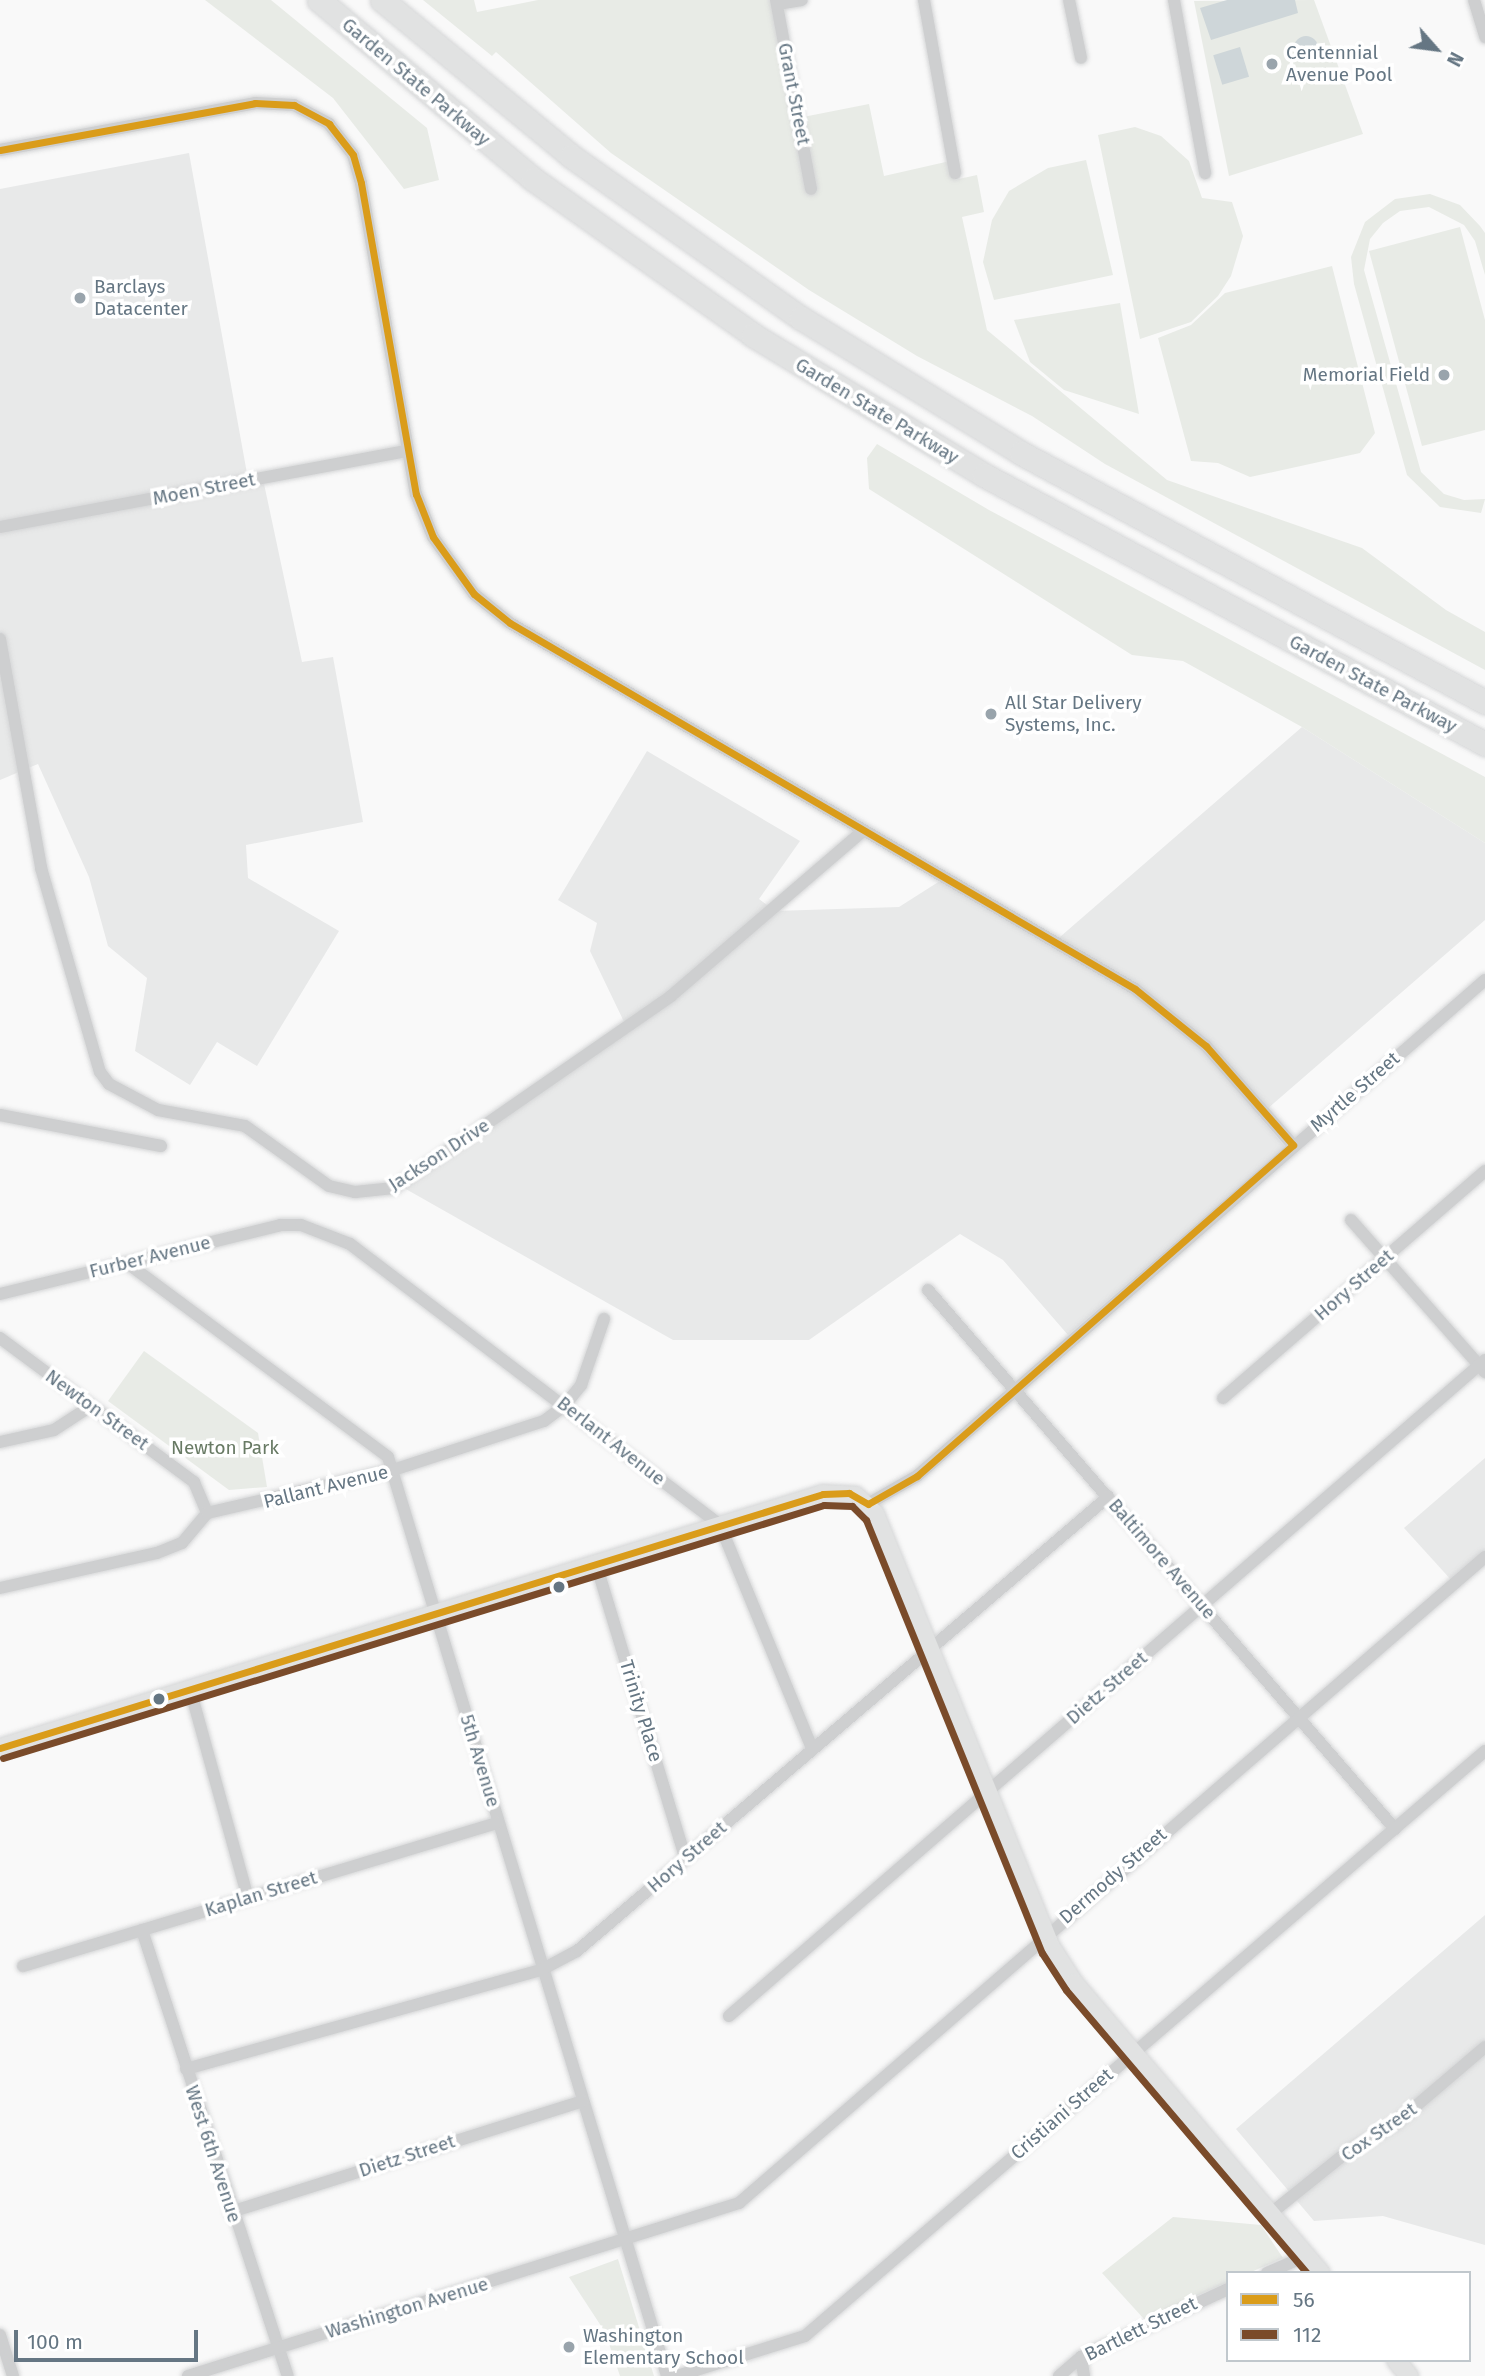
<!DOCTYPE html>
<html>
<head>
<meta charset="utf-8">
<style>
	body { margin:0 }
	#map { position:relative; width:1485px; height:2376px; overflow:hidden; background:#f9f9f9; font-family:"Fira Sans",sans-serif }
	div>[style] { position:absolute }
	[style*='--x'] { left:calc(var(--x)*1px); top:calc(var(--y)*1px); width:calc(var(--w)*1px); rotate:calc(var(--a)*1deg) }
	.built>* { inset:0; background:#e8e9e9 }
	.green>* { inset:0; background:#e8ebe6 }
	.water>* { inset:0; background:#ced6d9; transform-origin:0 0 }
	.round { border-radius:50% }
	.roads { filter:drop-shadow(0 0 2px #d5d6d7) drop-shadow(0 0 2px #d5d6d7) }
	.street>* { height:12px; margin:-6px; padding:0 6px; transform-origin:6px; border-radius:6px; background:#cecfd0 }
	.secondary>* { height:18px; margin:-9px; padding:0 9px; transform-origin:9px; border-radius:9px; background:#e1e2e2 }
	.highway>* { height:23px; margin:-11.5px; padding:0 11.5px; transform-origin:11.5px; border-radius:11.5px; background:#e1e2e2 }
	.bus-1>* { height:7px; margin:-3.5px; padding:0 3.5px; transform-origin:3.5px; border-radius:3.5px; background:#da9c1a }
	.bus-2>* { height:7px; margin:-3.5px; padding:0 3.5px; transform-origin:3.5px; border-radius:3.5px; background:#7a4b2a }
	.dots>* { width:19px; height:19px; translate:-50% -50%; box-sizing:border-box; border:4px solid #fff; border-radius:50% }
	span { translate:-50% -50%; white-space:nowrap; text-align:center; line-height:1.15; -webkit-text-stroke:7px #fff; paint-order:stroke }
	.poi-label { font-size:19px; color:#657683 }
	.left { translate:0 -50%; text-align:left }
	.right { translate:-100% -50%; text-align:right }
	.street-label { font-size:19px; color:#657683 }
	.park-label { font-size:19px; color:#687a64 }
	.legend { position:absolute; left:1226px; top:2271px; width:245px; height:91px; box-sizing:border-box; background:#fff; border:2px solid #c1c8cd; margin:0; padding:9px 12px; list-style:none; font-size:21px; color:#657683 }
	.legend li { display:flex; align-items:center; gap:14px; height:35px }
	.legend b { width:35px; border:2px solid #c1c8cd }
	.north { position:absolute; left:1401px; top:14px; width:70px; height:70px; -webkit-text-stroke:5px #fff; paint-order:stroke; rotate:118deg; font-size:19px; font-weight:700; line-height:28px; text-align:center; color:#657683 }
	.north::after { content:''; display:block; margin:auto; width:24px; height:32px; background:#657683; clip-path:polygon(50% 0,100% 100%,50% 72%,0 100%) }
	.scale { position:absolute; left:14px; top:2330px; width:184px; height:32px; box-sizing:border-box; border:4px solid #657683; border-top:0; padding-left:9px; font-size:21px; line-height:24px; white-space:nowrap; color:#657683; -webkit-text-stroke:5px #fff; paint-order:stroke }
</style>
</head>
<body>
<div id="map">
	<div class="built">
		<i style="clip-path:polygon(189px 153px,248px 479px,263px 479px,302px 662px,333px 657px,363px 822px,246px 845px,248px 878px,339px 931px,257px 1066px,217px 1042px,190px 1085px,135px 1051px,147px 978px,108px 946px,89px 877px,38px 764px,0 780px,0 189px)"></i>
		<i style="clip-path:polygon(1302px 727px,1485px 843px,1485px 920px,1259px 1116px,1285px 1147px,1068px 1335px,1003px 1260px,960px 1234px,809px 1340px,673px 1340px,404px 1188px,627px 1028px,590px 951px,597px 923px,558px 900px,647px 751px,800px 841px,759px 899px,775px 911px,899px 907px,943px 879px,1053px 943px)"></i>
		<i style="clip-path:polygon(1485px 1458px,1485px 1555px,1453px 1582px,1404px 1528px)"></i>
		<i style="clip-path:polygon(1485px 1915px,1485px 2245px,1383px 2216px,1314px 2221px,1236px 2129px)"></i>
	</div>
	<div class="green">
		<i style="clip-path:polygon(205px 0,271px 0,427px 128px,439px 180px,404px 189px,333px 98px)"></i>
		<i style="clip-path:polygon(423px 0,474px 0,477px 12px,538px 0,774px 0,798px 118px,869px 104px,884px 176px,950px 161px,954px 180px,977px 175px,984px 212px,962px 217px,987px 330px,1167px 480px,1362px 548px,1446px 610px,1485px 632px,1485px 670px,1105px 464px,1032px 416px,917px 356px,809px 290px,611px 153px,496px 52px,492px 56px)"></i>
		<i style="clip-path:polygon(1314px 0,1363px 134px,1229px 176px,1194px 1px)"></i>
		<i style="clip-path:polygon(1135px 127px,1161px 136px,1189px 161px,1202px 198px,1232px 202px,1243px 236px,1231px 276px,1218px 296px,1191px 322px,1140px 339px,1098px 135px)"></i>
		<i style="clip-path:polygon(1086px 160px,1113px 275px,994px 300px,983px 262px,992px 220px,1009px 191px,1048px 168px)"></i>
		<i style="clip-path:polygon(1430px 194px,1460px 205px,1480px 226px,1485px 233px,1485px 275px,1475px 241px,1464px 225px,1429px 207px,1400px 211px,1383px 223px,1370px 239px,1364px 270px,1421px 472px,1444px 494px,1464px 500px,1485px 499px,1481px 513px,1440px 507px,1407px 475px,1354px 284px,1351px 257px,1365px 222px,1395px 199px)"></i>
		<i style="clip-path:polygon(1460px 227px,1485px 320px,1485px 430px,1422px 446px,1369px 251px)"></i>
		<i style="clip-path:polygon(1332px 266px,1375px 433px,1360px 453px,1250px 477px,1218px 463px,1191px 461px,1158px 338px,1191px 325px,1225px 293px)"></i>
		<i style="clip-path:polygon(1120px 303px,1139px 414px,1064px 390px,1030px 362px,1014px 320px)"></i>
		<i style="clip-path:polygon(877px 444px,989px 510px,1485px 777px,1485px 843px,1302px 727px,1183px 661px,1132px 655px,869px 489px,867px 458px)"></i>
		<i style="clip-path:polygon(144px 1351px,258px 1433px,267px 1487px,229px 1490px,108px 1401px)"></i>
		<i style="clip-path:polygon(1173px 2217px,1261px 2225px,1283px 2258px,1249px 2273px,1228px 2273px,1228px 2282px,1144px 2319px,1102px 2273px)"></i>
		<i style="clip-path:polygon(618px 2259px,654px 2376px,620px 2376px,605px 2332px,569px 2277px)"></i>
	</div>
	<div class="water">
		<i style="clip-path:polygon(1227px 0,1295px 0,1298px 13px,1211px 40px,1200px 8px)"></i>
		<i class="round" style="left:1294px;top:36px;width:24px;height:24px"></i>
		<i style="left:1240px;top:47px;width:31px;height:28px;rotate:73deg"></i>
	</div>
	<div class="roads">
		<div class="street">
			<i style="--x:776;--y:0;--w:192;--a:79.5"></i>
			<i style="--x:924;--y:0;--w:176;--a:79.8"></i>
			<i style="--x:1069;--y:0;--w:59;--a:78.3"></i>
			<i style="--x:1174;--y:0;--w:176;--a:79.8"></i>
			<i style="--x:1474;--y:0;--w:39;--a:73"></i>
			<i style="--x:777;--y:4;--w:25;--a:-9"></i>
			<i style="--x:0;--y:150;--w:259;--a:-10.4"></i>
			<i style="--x:255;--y:103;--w:39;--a:3"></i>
			<i style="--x:294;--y:105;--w:40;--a:28"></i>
			<i style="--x:329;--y:124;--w:39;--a:52"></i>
			<i style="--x:353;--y:155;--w:29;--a:74"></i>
			<i style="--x:361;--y:183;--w:316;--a:80"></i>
			<i style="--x:416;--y:494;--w:46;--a:68.4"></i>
			<i style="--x:433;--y:537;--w:70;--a:54.3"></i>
			<i style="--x:474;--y:594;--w:46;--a:38.9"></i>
			<i style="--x:510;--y:623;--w:724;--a:30.35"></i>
			<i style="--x:1135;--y:989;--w:91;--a:38.8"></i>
			<i style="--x:1206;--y:1046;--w:132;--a:48.7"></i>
			<i style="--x:0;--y:527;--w:414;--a:-10.6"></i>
			<i style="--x:0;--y:639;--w:233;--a:79.8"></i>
			<i style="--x:41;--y:868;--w:212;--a:73.9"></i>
			<i style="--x:100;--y:1072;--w:15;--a:53"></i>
			<i style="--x:109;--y:1084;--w:55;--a:28"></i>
			<i style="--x:158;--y:1110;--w:88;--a:10.4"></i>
			<i style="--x:245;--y:1126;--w:103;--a:35.5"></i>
			<i style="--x:329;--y:1186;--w:27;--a:13"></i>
			<i style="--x:355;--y:1192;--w:39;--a:-6"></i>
			<i style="--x:394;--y:1188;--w:337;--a:-34.7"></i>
			<i style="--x:671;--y:996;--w:253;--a:-40.7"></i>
			<i style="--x:0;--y:1115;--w:164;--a:10.9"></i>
			<i style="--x:1351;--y:1220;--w:203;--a:48.6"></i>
			<i style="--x:127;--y:1263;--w:325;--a:36.6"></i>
			<i style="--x:388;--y:1457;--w:960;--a:73.11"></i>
			<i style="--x:928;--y:1290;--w:713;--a:49.09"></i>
			<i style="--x:0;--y:1294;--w:288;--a:-13.8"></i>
			<i style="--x:280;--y:1225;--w:21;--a:0"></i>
			<i style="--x:301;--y:1225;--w:53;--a:21.2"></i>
			<i style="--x:350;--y:1244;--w:465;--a:37.2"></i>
			<i style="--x:720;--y:1525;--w:241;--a:67.6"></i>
			<i style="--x:0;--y:1338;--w:242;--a:36.6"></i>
			<i style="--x:194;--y:1482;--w:34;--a:67"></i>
			<i style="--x:1223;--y:1398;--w:347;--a:-40.9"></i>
			<i style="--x:0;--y:1442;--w:55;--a:-12.5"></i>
			<i style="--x:54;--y:1430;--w:44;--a:-33"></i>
			<i style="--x:868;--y:1504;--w:56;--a:-29.7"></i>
			<i style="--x:917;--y:1476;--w:754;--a:-41.13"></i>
			<i style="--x:596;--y:1564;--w:306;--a:73.1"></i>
			<i style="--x:0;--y:1588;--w:161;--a:-12.6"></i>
			<i style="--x:157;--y:1553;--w:27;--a:-22"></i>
			<i style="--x:182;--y:1543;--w:39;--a:-50"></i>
			<i style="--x:207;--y:1513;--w:191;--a:-13"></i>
			<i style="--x:393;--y:1470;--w:159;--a:-18"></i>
			<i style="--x:544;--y:1421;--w:26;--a:-37"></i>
			<i style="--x:565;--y:1405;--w:26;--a:-51"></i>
			<i style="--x:581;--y:1385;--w:70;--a:-70.8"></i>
			<i style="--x:190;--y:1689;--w:217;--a:74.5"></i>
			<i style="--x:142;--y:1930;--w:469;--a:71.9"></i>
			<i style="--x:23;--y:1966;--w:496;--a:-16.8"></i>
			<i style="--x:729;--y:2016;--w:1001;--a:-40.95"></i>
			<i style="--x:186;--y:2069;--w:371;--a:-15.6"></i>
			<i style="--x:543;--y:1969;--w:38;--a:-28"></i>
			<i style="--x:577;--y:1951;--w:699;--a:-40.53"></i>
			<i style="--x:231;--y:2212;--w:369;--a:-17.5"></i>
			<i style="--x:1270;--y:2214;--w:99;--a:-38.8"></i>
			<i style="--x:1347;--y:2152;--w:57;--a:-30.6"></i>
			<i style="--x:1396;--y:2123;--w:117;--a:-40.5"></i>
			<i style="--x:1267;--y:2273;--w:43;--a:-23.6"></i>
			<i style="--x:0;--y:2335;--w:43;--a:72.4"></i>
			<i style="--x:1081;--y:2357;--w:19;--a:81"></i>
			<i style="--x:188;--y:2376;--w:578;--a:-17.43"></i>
			<i style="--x:739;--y:2203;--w:987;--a:-40.89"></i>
			<i style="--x:677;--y:2376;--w:134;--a:-17.4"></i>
			<i style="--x:805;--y:2336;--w:897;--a:-40.71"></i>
			<i style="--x:1059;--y:2376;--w:29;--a:-41"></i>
			<i style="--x:1081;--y:2357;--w:162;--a:-24.8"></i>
		</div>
		<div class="secondary">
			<i style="--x:0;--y:1748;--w:861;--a:-17.15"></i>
			<i style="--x:823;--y:1494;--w:33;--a:3"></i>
			<i style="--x:856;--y:1496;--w:26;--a:43"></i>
			<i style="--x:875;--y:1514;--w:467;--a:67.9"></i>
			<i style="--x:1051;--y:1947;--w:43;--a:57.4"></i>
			<i style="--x:1074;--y:1983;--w:381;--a:49.6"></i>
			<i style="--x:1396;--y:2360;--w:21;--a:51"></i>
		</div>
		<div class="highway">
			<i style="--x:319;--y:0;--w:279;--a:39.9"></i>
			<i style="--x:533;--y:179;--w:270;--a:35.3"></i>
			<i style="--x:753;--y:335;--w:270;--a:31.2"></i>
			<i style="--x:984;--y:475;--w:569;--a:28.23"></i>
			<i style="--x:382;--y:0;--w:245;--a:39.5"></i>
			<i style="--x:571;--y:156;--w:281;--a:35.2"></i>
			<i style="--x:801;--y:318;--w:258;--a:31.5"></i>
			<i style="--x:1021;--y:453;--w:527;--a:28.22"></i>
		</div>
	</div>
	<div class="bus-1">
		<i style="--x:0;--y:150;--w:259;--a:-10.4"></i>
		<i style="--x:255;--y:103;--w:39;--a:3"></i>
		<i style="--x:294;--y:105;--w:40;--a:28"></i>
		<i style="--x:329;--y:124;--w:39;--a:52"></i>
		<i style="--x:353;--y:155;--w:29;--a:74"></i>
		<i style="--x:361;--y:183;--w:316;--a:80"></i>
		<i style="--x:416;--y:494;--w:46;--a:68.4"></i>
		<i style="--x:433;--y:537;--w:70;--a:54.3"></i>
		<i style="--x:474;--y:594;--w:46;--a:38.9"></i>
		<i style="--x:510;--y:623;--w:724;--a:30.35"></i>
		<i style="--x:1135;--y:989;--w:91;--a:38.8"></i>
		<i style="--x:1206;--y:1046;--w:132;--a:48.7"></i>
		<i style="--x:1293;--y:1145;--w:501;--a:138.64"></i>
		<i style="--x:917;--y:1476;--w:56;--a:150.3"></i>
		<i style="--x:868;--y:1504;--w:22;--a:-150"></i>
		<i style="--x:849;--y:1493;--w:26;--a:178"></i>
		<i style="--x:823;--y:1494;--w:861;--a:162.85"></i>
	</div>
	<div class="bus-2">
		<i style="--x:3;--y:1758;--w:859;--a:-17.13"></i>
		<i style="--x:824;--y:1505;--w:28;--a:2"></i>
		<i style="--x:852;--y:1506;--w:20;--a:45"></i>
		<i style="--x:866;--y:1520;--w:467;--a:67.9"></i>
		<i style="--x:1042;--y:1953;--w:44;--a:57"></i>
		<i style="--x:1066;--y:1990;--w:372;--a:49.6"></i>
	</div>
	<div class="dots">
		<i style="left:1272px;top:64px;background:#99a4ac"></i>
		<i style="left:80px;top:298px;background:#99a4ac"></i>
		<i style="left:1444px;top:375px;background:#99a4ac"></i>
		<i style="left:991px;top:714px;background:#99a4ac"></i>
		<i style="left:559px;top:1587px;background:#657683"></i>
		<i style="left:159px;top:1699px;background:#657683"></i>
		<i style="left:569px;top:2347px;background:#99a4ac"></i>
	</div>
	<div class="poi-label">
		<span class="left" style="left:1286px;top:64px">Centennial<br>Avenue Pool</span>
		<span class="left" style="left:94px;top:298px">Barclays<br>Datacenter</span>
		<span class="right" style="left:1430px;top:375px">Memorial Field</span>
		<span class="left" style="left:1005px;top:714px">All Star Delivery<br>Systems, Inc.</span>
		<span class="left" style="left:583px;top:2347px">Washington<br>Elementary School</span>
	</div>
	<div class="street-label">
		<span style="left:416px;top:82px;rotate:40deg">Garden State Parkway</span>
		<span style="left:794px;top:94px;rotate:79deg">Grant Street</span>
		<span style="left:877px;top:411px;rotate:31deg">Garden State Parkway</span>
		<span style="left:204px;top:489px;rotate:-11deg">Moen Street</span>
		<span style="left:1373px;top:684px;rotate:28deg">Garden State Parkway</span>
		<span style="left:1355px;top:1092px;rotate:-41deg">Myrtle Street</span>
		<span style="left:439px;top:1155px;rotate:-33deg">Jackson Drive</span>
		<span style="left:150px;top:1257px;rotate:-14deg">Furber Avenue</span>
		<span style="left:1354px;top:1285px;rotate:-41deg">Hory Street</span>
		<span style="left:97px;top:1410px;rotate:36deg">Newton Street</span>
		<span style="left:611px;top:1441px;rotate:38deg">Berlant Avenue</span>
		<span style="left:326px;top:1487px;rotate:-14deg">Pallant Avenue</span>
		<span style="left:1162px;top:1559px;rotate:49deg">Baltimore Avenue</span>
		<span style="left:1107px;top:1688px;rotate:-41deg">Dietz Street</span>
		<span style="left:641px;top:1711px;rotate:73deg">Trinity Place</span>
		<span style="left:480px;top:1761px;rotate:73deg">5th Avenue</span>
		<span style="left:687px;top:1857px;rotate:-41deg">Hory Street</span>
		<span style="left:1113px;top:1876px;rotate:-41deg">Dermody Street</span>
		<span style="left:261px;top:1894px;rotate:-17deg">Kaplan Street</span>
		<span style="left:1062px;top:2114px;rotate:-41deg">Cristiani Street</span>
		<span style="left:1379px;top:2132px;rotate:-35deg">Cox Street</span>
		<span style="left:213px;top:2154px;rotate:72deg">West 6th Avenue</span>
		<span style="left:407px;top:2156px;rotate:-18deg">Dietz Street</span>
		<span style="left:407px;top:2308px;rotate:-17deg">Washington Avenue</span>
		<span style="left:1141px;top:2329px;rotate:-26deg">Bartlett Street</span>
	</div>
	<div class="park-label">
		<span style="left:225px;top:1448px">Newton Park</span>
	</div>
	<ul class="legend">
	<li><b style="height:9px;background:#da9c1a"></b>56</li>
	<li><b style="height:9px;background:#7a4b2a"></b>112</li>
	</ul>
	<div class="north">N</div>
	<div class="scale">100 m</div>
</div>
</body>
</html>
